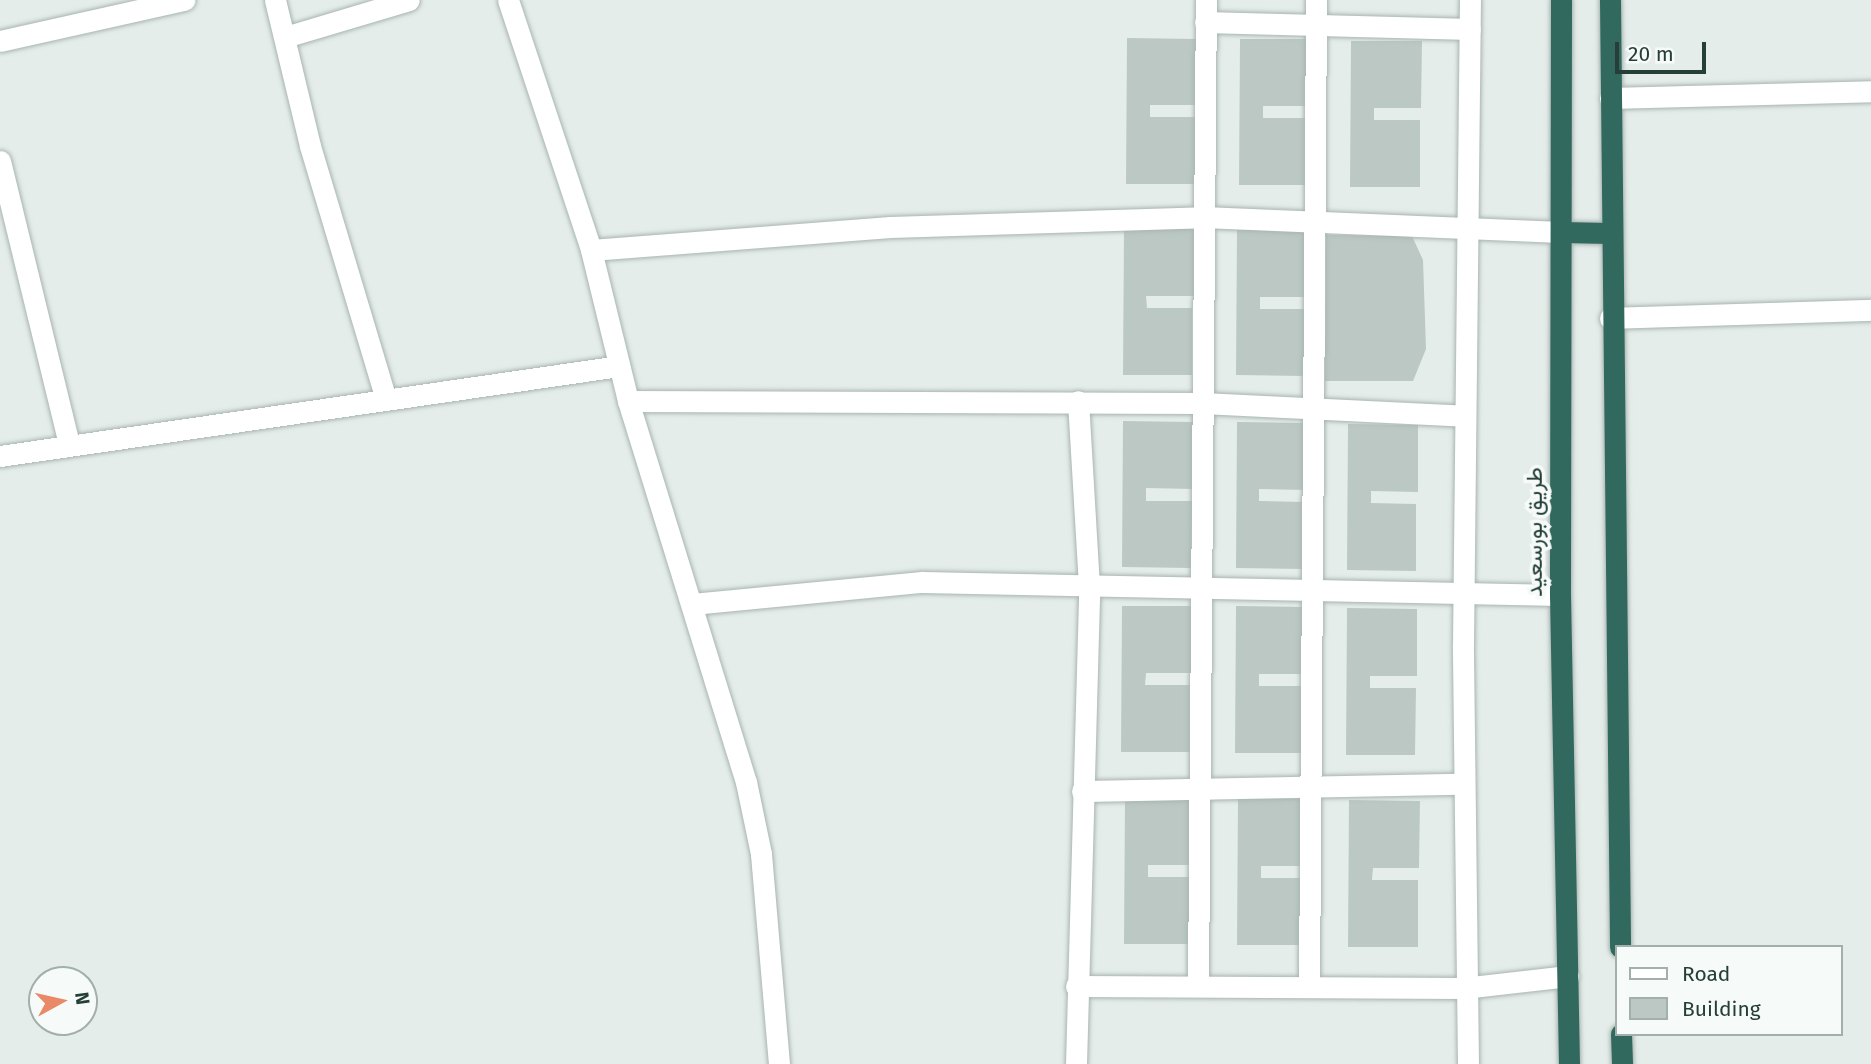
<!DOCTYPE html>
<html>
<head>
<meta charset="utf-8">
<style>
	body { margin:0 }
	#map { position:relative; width:1871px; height:1064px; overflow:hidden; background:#e5edea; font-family:"Fira Sans",Vazirmatn,sans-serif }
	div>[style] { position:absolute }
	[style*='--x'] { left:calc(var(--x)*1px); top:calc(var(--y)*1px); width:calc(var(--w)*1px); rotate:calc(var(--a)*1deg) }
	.building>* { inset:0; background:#bbc8c3 }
	.roads { filter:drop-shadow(0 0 2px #a8b5b1) drop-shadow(0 0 2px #a8b5b1) }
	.minor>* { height:21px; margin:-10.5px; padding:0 10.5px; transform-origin:10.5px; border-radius:10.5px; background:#fff }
	.highway>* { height:21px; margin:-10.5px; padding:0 10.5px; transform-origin:10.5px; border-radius:10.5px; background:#32695f }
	span { translate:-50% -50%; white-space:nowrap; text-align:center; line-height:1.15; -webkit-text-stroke:7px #f6faf8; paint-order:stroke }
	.street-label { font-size:23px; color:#253f38 }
	.legend { position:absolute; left:1615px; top:945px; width:228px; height:91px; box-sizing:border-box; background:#f6faf8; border:2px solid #a2afab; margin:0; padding:9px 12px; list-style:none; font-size:21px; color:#253f38 }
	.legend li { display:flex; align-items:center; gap:14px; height:35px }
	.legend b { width:35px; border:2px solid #a2afab }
	.north { position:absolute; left:28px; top:966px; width:70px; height:70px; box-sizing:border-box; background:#f6faf8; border:2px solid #a2afab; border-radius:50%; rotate:82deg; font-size:19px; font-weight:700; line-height:28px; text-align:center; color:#253f38 }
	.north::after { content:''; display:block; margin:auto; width:24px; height:32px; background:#ea8967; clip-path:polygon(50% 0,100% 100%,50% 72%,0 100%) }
	.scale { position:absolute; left:1615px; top:42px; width:91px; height:32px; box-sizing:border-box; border:4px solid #253f38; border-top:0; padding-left:9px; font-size:21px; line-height:24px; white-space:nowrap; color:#253f38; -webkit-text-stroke:5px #f6faf8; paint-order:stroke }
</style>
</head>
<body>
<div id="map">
	<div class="building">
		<i style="clip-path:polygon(1127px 38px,1197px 39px,1197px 105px,1150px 105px,1150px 117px,1196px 117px,1195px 184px,1126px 184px)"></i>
		<i style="clip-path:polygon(1240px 39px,1310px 39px,1310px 106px,1263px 106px,1263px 118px,1309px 118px,1308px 185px,1239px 185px)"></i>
		<i style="clip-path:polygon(1351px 41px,1422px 41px,1421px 108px,1374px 108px,1374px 120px,1420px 120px,1420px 187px,1350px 187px)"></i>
		<i style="clip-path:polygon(1124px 229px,1194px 229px,1194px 296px,1146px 296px,1147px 308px,1192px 308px,1192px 375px,1123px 375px)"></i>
		<i style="clip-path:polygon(1237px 230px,1308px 230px,1307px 297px,1260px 297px,1260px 309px,1306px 309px,1305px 376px,1236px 375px)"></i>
		<i style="clip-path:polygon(1326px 235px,1412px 236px,1423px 260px,1426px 349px,1413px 381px,1325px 381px)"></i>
		<i style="clip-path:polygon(1123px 421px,1193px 422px,1193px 489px,1146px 488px,1146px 501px,1192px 501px,1191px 568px,1122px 567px)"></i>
		<i style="clip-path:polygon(1237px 422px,1307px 423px,1307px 490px,1259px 489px,1259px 501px,1305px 502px,1305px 569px,1236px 568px)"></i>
		<i style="clip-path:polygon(1348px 424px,1418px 425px,1418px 492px,1371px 491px,1371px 503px,1416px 504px,1416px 571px,1347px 570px)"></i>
		<i style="clip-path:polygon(1122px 606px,1193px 606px,1192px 673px,1146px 673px,1145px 685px,1191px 685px,1191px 752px,1121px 752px)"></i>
		<i style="clip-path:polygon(1236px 606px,1306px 607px,1306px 674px,1259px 674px,1259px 686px,1304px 686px,1304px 753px,1235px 753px)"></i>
		<i style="clip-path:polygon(1347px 608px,1417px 609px,1417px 676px,1370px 676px,1370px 688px,1416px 688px,1415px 755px,1346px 755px)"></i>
		<i style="clip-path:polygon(1125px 798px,1195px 798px,1195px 865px,1148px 865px,1148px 877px,1194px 877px,1193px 944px,1124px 944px)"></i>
		<i style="clip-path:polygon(1238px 798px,1308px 799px,1308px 866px,1261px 866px,1261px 878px,1307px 878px,1306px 945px,1237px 945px)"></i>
		<i style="clip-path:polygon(1349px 800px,1420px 801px,1419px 868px,1373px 868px,1372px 880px,1418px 880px,1418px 947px,1348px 947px)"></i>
	</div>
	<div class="roads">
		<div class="minor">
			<i style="--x:275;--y:0;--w:150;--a:76.5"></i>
			<i style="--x:310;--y:146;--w:264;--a:73.3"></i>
			<i style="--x:508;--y:0;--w:263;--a:71.6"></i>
			<i style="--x:591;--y:250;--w:155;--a:76.2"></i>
			<i style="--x:628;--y:401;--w:399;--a:72.8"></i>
			<i style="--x:746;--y:782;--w:74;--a:78.2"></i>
			<i style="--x:761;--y:854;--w:211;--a:85.1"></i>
			<i style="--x:1205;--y:22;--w:265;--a:1.5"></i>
			<i style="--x:285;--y:37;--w:129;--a:-16.6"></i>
			<i style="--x:0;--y:41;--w:189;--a:-12.6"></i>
			<i style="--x:1610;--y:98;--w:261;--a:-1.5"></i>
			<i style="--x:0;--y:161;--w:290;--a:76.3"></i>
			<i style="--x:591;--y:250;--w:300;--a:-4.4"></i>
			<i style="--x:890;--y:227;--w:313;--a:-1.8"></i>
			<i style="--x:1203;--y:217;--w:358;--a:2.4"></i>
			<i style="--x:1610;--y:318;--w:261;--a:-1.8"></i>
			<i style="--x:628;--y:401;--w:574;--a:0.2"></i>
			<i style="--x:1202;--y:403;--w:263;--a:2.8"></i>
			<i style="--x:0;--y:456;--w:626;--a:-8.27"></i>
			<i style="--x:692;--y:604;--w:231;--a:-5.5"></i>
			<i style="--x:922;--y:582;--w:638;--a:1.17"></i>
			<i style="--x:1082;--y:791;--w:381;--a:-1.1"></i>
			<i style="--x:1076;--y:986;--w:387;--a:0.3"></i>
			<i style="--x:1463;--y:988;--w:106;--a:-6.5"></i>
			<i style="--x:1198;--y:986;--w:986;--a:-89.54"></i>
			<i style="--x:1309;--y:987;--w:987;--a:-89.59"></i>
			<i style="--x:1076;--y:1064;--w:478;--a:-88.4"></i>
			<i style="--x:1089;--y:586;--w:185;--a:-93.4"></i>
			<i style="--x:1468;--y:1064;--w:420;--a:-90.7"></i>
			<i style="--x:1463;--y:644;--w:644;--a:-89.38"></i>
		</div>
		<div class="highway">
			<i style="--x:1561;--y:0;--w:595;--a:90.1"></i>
			<i style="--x:1560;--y:595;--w:469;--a:88.9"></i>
			<i style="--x:1610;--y:0;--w:947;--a:89.39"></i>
			<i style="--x:1561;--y:232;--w:49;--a:1.2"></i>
			<i style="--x:1621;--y:1034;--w:30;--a:88"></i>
		</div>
	</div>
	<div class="street-label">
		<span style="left:1534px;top:532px;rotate:-90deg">طريق بورسعيد</span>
	</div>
	<ul class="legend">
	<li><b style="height:9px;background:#fff"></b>Road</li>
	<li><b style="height:19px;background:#bbc8c3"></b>Building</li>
	</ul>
	<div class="north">N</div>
	<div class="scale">20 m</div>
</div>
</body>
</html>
